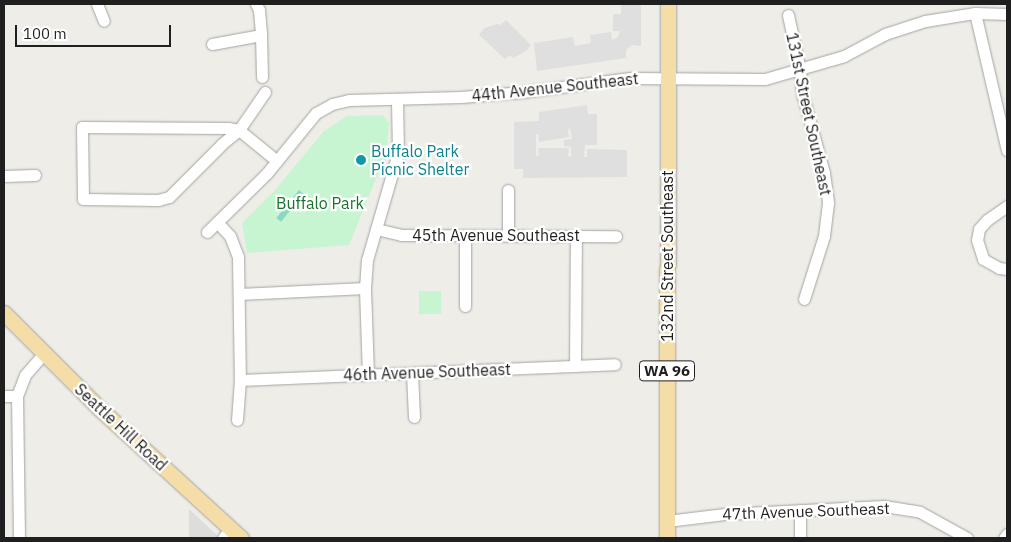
<!DOCTYPE html>
<html>
<head>
<meta charset="utf-8">
<style>
	body { margin:0 }
	#map { position:relative; width:1011px; height:542px; overflow:hidden; background:#efede7; font-family:"IBM Plex Sans",sans-serif }
	div>[style] { position:absolute }
	[style*='--x'] { left:calc(var(--x)*1px); top:calc(var(--y)*1px); width:calc(var(--w)*1px); rotate:calc(var(--a)*1deg) }
	.residential>* { inset:0; background:#dddddc }
	.park>* { inset:0; background:#c8f5d1; transform-origin:0 0 }
	.pitch>* { inset:0; background:#8cd7c4; transform-origin:0 0 }
	.parking>* { inset:0; background:#dfdfdf }
	.roads { filter:drop-shadow(0 0 1px #a3a3a3) drop-shadow(0 0 1px #a3a3a3) }
	.minor>* { height:11px; margin:-5.5px; padding:0 5.5px; transform-origin:5.5px; border-radius:5.5px; background:#fff }
	.major>* { height:15px; margin:-7.5px; padding:0 7.5px; transform-origin:7.5px; border-radius:7.5px; background:#f4dda7 }
	.dots>* { width:14px; height:14px; translate:-50% -50%; box-sizing:border-box; border:2px solid #fff; border-radius:50% }
	span { translate:-50% -50%; white-space:nowrap; text-align:center; line-height:1.15; -webkit-text-stroke:4.5px #fff; paint-order:stroke }
	.shield-label span { padding:1px 4px; background:#fff; border:1px solid; border-radius:4px; -webkit-text-stroke-width:0 }
	.shield-label { font-size:15px; color:#1f1f1f; font-weight:700 }
	.street-label { font-size:16px; color:#1f1f1f }
	.culture-label { font-size:16px; color:#0d838f }
	.left { translate:0 -50%; text-align:left }
	.park-label { font-size:16px; color:#15752a }
	.frame { position:absolute; inset:0; border:5px solid #1f1f1f; pointer-events:none }
	.scale { position:absolute; left:15px; top:25px; width:156px; height:22px; box-sizing:border-box; border:2px solid #1f1f1f; border-top:0; padding-left:6px; font-size:15px; line-height:18px; white-space:nowrap; color:#1f1f1f; -webkit-text-stroke:4px #fff; paint-order:stroke }
</style>
</head>
<body>
<div id="map">
	<div class="residential">
		<i style="clip-path:polygon(189px 509px,220px 538px,189px 538px)"></i>
	</div>
	<div class="park">
		<i style="clip-path:polygon(383px 115px,389px 123px,386px 160px,376px 179px,349px 245px,247px 253px,242px 223px,275px 190px,324px 131px,347px 116px)"></i>
		<i style="left:419px;top:291px;width:22px;height:23px"></i>
	</div>
	<div class="pitch">
		<i style="left:299px;top:190px;width:6px;height:36px;rotate:39deg"></i>
	</div>
	<div class="parking">
		<i style="clip-path:polygon(621px 4px,641px 4px,641px 46px,632px 45px,626px 50px,626px 58px,537px 71px,534px 43px,573px 37px,575px 46px,591px 43px,590px 35px,611px 32px,612px 40px,618px 37px,620px 31px,613px 31px,613px 14px,621px 14px)"></i>
		<i style="clip-path:polygon(506px 20px,531px 45px,526px 51px,513px 58px,510px 55px,505px 59px,479px 35px,484px 28px,497px 24px,500px 25px)"></i>
		<i style="clip-path:polygon(evenodd,587px 105px,588px 114px,597px 114px,597px 145px,585px 145px,584px 157px,587px 157px,587px 149px,627px 150px,627px 177px,523px 178px,523px 169px,514px 169px,514px 122px,539px 121px,539px 112px,587px 105px,570px 128px,572px 139px,564px 140px,564px 146px,571px 147px,571px 157px,568px 156px,569px 148px,538px 148px,539px 156px,536px 156px,536px 134px,538px 134px,539px 142px,569px 137px,568px 130px,570px 128px)"></i>
	</div>
	<div class="roads">
		<div class="minor">
			<i style="--x:97;--y:4;--w:18;--a:68"></i>
			<i style="--x:256;--y:4;--w:7;--a:63"></i>
			<i style="--x:259;--y:10;--w:25;--a:85"></i>
			<i style="--x:261;--y:35;--w:42;--a:88.6"></i>
			<i style="--x:975;--y:13;--w:141;--a:76.9"></i>
			<i style="--x:788;--y:15;--w:56;--a:77.7"></i>
			<i style="--x:800;--y:70;--w:23;--a:85"></i>
			<i style="--x:802;--y:93;--w:83;--a:74.6"></i>
			<i style="--x:824;--y:173;--w:30;--a:82"></i>
			<i style="--x:828;--y:203;--w:33;--a:97"></i>
			<i style="--x:824;--y:236;--w:66;--a:107.6"></i>
			<i style="--x:212;--y:44;--w:50;--a:-10.4"></i>
			<i style="--x:265;--y:92;--w:46;--a:124.4"></i>
			<i style="--x:239;--y:130;--w:22;--a:141"></i>
			<i style="--x:222;--y:144;--w:75;--a:135"></i>
			<i style="--x:169;--y:197;--w:11;--a:165"></i>
			<i style="--x:158;--y:200;--w:75;--a:-179.2"></i>
			<i style="--x:83;--y:199;--w:72;--a:-90.8"></i>
			<i style="--x:82;--y:127;--w:146;--a:0.4"></i>
			<i style="--x:228;--y:128;--w:11;--a:10"></i>
			<i style="--x:239;--y:130;--w:49;--a:39.2"></i>
			<i style="--x:4;--y:176;--w:31;--a:-2"></i>
			<i style="--x:1007;--y:206;--w:24;--a:145"></i>
			<i style="--x:987;--y:220;--w:12;--a:132"></i>
			<i style="--x:979;--y:229;--w:11;--a:100"></i>
			<i style="--x:977;--y:240;--w:20;--a:72"></i>
			<i style="--x:983;--y:259;--w:18;--a:29"></i>
			<i style="--x:999;--y:268;--w:8;--a:7"></i>
			<i style="--x:217;--y:222;--w:19;--a:47"></i>
			<i style="--x:230;--y:236;--w:22;--a:69"></i>
			<i style="--x:238;--y:257;--w:123;--a:89.1"></i>
			<i style="--x:240;--y:380;--w:40;--a:94.3"></i>
			<i style="--x:376;--y:229;--w:26;--a:13"></i>
			<i style="--x:401;--y:235;--w:215;--a:0.3"></i>
			<i style="--x:207;--y:232;--w:84;--a:-44.5"></i>
			<i style="--x:267;--y:173;--w:77;--a:-50.8"></i>
			<i style="--x:316;--y:113;--w:18;--a:-29"></i>
			<i style="--x:332;--y:104;--w:17;--a:-13"></i>
			<i style="--x:349;--y:100;--w:112;--a:-1.5"></i>
			<i style="--x:461;--y:97;--w:62;--a:-4.6"></i>
			<i style="--x:523;--y:92;--w:108;--a:-7.5"></i>
			<i style="--x:630;--y:78;--w:135;--a:0.4"></i>
			<i style="--x:765;--y:79;--w:82;--a:-16.2"></i>
			<i style="--x:844;--y:56;--w:47;--a:-28.2"></i>
			<i style="--x:885;--y:34;--w:42;--a:-18"></i>
			<i style="--x:925;--y:21;--w:51;--a:-9.1"></i>
			<i style="--x:975;--y:13;--w:32;--a:2"></i>
			<i style="--x:508;--y:236;--w:46;--a:-90"></i>
			<i style="--x:239;--y:294;--w:126;--a:-2.7"></i>
			<i style="--x:465;--y:306;--w:70;--a:-90"></i>
			<i style="--x:575;--y:366;--w:130;--a:-89.6"></i>
			<i style="--x:412;--y:373;--w:44;--a:87.4"></i>
			<i style="--x:368;--y:375;--w:87;--a:-92"></i>
			<i style="--x:365;--y:288;--w:28;--a:-86"></i>
			<i style="--x:367;--y:260;--w:111;--a:-73.8"></i>
			<i style="--x:398;--y:153;--w:54;--a:-91.1"></i>
			<i style="--x:240;--y:380;--w:375;--a:-2.4"></i>
			<i style="--x:4;--y:396;--w:13;--a:0"></i>
			<i style="--x:800;--y:510;--w:28;--a:90"></i>
			<i style="--x:667;--y:521;--w:58;--a:-6.9"></i>
			<i style="--x:725;--y:514;--w:159;--a:-2.9"></i>
			<i style="--x:884;--y:506;--w:36;--a:9"></i>
			<i style="--x:920;--y:512;--w:54;--a:29"></i>
			<i style="--x:19;--y:538;--w:142;--a:-90.8"></i>
			<i style="--x:17;--y:396;--w:22;--a:-69"></i>
			<i style="--x:25;--y:375;--w:28;--a:-49"></i>
			<i style="--x:223;--y:538;--w:11;--a:-52"></i>
			<i style="--x:1004;--y:538;--w:5;--a:-53"></i>
		</div>
		<div class="major">
			<i style="--x:4;--y:313;--w:134;--a:45"></i>
			<i style="--x:99;--y:408;--w:193;--a:42.5"></i>
			<i style="--x:667;--y:538;--w:534;--a:-89.89"></i>
		</div>
	</div>
	<div class="dots">
		<i style="left:361px;top:160px;background:#0f9aa8"></i>
	</div>
	<div class="shield-label">
		<span style="left:667px;top:371px">WA 96</span>
	</div>
	<div class="street-label">
		<span style="left:555px;top:87px;rotate:-6deg">44th Avenue Southeast</span>
		<span style="left:809px;top:114px;rotate:78deg">131st Street Southeast</span>
		<span style="left:496px;top:235px">45th Avenue Southeast</span>
		<span style="left:667px;top:256px;rotate:-90deg">132nd Street Southeast</span>
		<span style="left:427px;top:372px;rotate:-2deg">46th Avenue Southeast</span>
		<span style="left:121px;top:427px;rotate:43deg">Seattle Hill Road</span>
		<span style="left:806px;top:511px;rotate:-2deg">47th Avenue Southeast</span>
	</div>
	<div class="culture-label">
		<span class="left" style="left:371px;top:160px">Buffalo Park<br>Picnic Shelter</span>
	</div>
	<div class="park-label">
		<span style="left:320px;top:203px">Buffalo Park</span>
	</div>
	<div class="frame"></div>
	<div class="scale">100 m</div>
</div>
</body>
</html>
